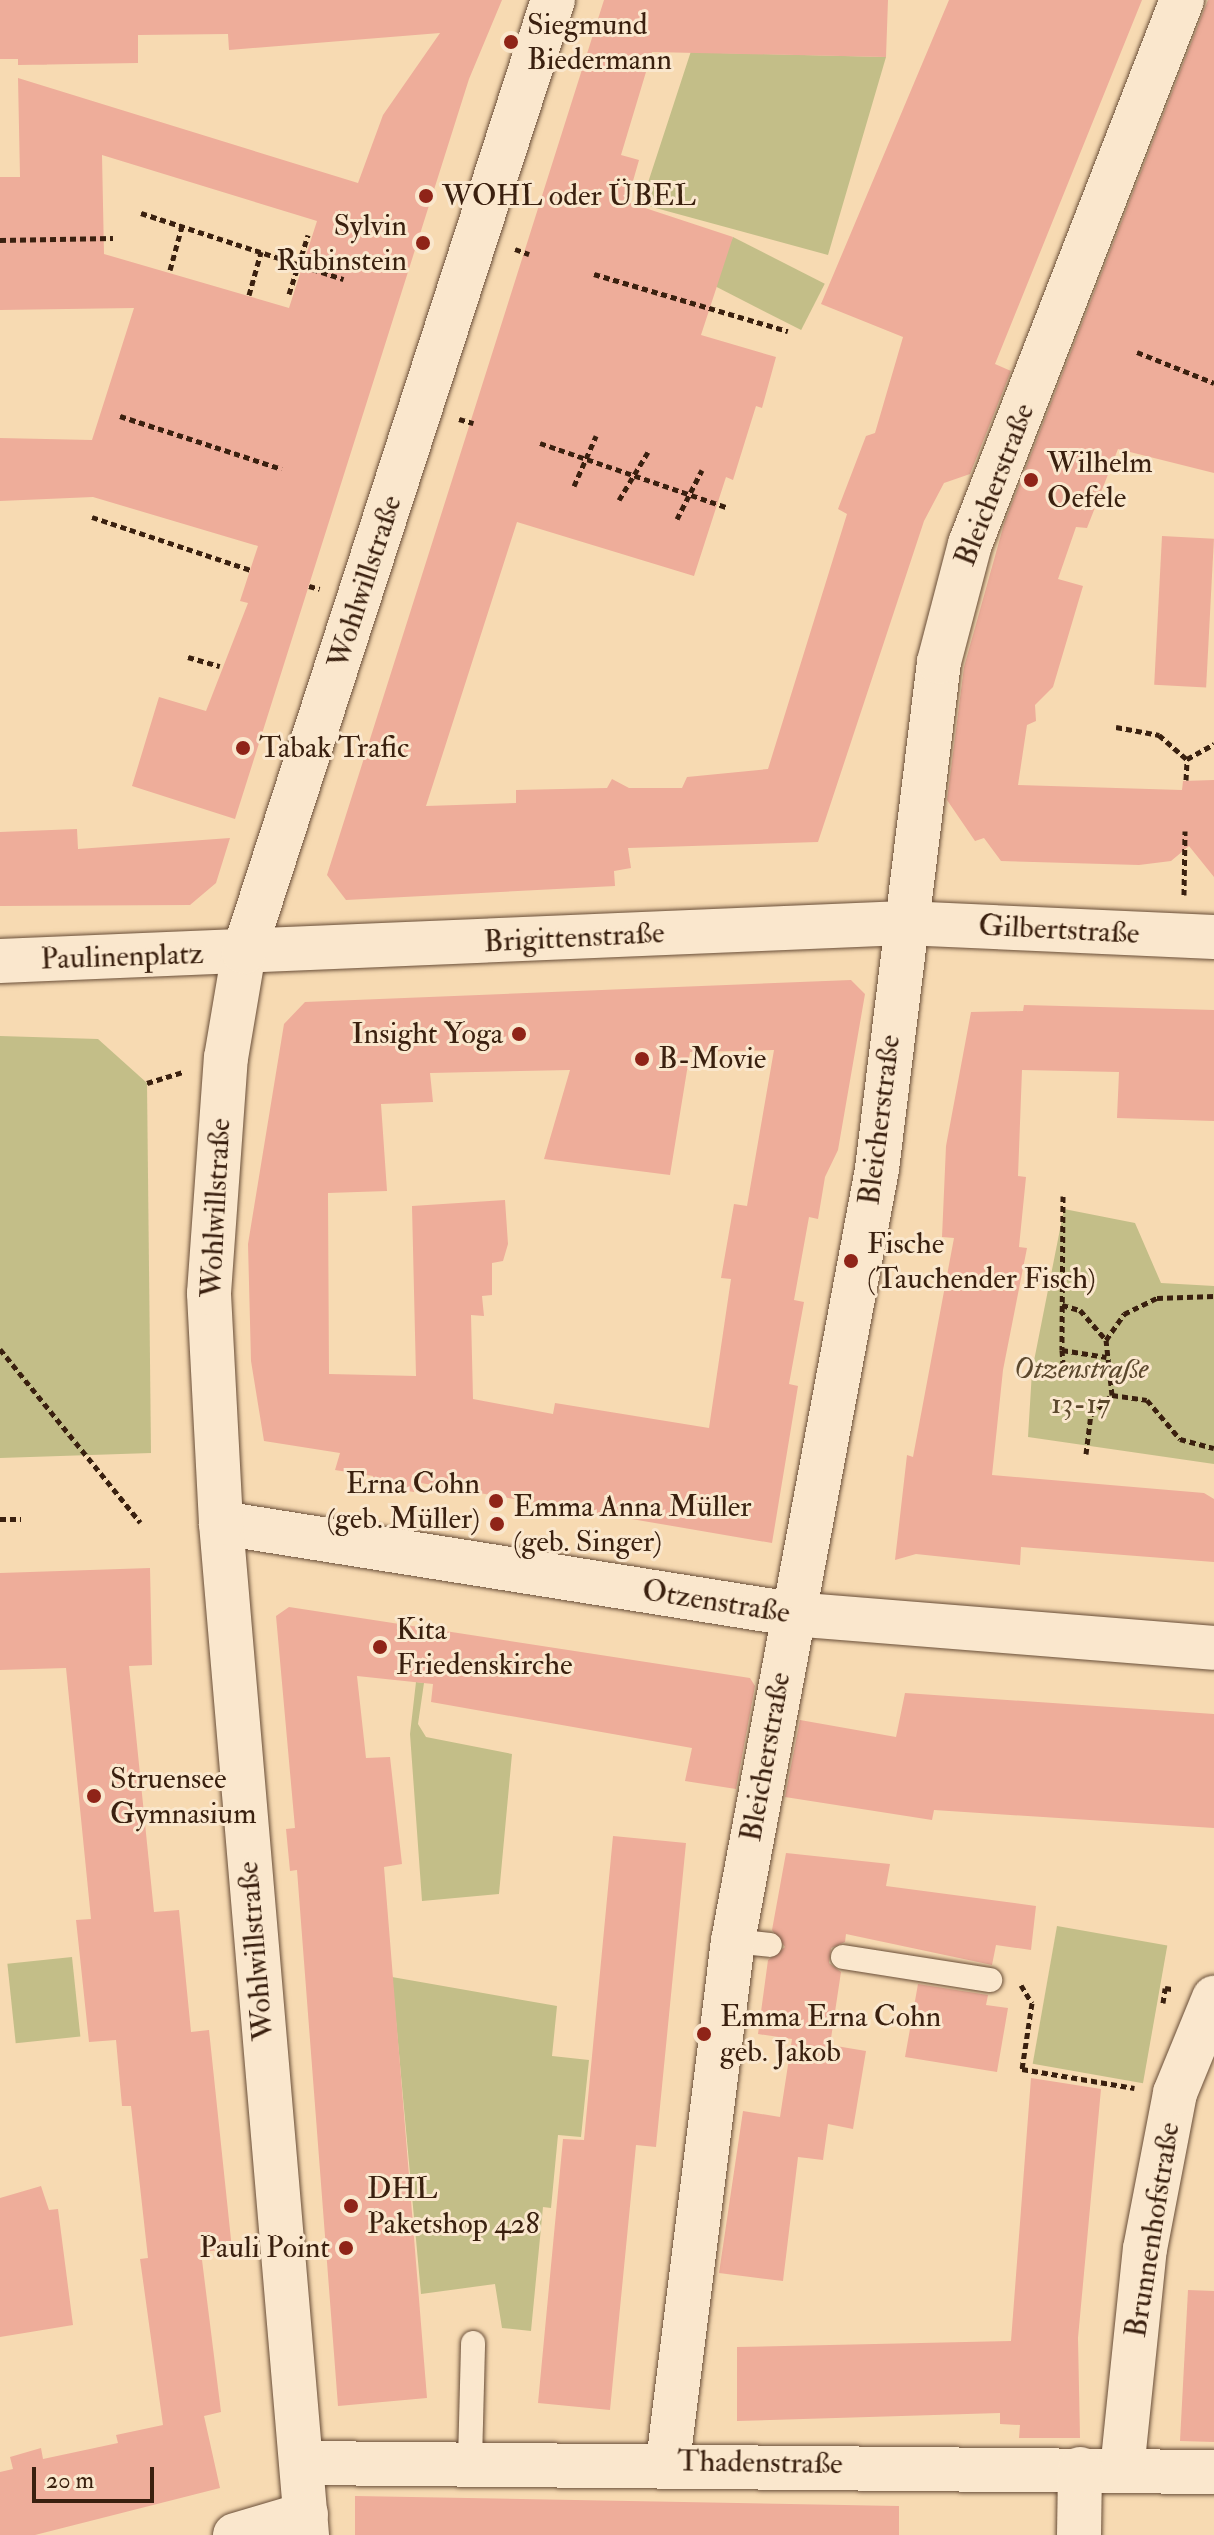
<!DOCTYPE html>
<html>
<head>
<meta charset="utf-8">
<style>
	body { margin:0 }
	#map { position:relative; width:1214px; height:2535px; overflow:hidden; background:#f7dab2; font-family:"IM FELL Double Pica",serif }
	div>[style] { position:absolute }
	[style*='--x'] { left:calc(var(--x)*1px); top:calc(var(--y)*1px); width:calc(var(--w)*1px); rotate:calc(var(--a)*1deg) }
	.green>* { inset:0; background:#c3be88; transform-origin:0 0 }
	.building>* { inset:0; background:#eead9a; transform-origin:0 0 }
	.path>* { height:5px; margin-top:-2.5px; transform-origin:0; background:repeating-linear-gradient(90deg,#3a200f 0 6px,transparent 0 10px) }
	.roads { filter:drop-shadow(0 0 2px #694e38) drop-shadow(0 0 2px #694e38) }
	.service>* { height:24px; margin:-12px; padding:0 12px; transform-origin:12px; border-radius:12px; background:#fae7cd }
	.minor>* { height:44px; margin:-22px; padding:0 22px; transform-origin:22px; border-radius:22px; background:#fae7cd }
	.dots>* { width:22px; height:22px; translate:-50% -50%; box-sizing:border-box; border:4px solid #fae7cd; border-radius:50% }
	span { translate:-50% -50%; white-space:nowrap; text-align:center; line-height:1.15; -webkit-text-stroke:6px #fae7cd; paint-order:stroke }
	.poi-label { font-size:30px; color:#3a200f }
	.left { translate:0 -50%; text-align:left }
	.right { translate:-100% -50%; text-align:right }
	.street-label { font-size:30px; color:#3a200f }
	.park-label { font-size:30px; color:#5c482d; font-style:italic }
	.scale { position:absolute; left:32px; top:2467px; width:122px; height:36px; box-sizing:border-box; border:4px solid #3a200f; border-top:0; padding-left:10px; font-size:24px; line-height:28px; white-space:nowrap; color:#3a200f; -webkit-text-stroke:6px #fae7cd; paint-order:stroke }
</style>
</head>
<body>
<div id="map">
	<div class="green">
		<i style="clip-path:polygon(693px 45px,720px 53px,886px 57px,828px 255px,641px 204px)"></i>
		<i style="left:733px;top:237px;width:103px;height:52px;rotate:27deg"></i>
		<i style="clip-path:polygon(0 1036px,98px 1039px,147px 1083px,151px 1453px,0 1458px)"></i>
		<i style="clip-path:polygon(1064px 1209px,1135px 1223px,1161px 1283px,1214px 1286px,1214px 1464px,1028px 1437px,1032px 1371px)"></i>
		<i style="clip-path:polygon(416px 1682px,424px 1683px,418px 1724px,426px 1737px,512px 1754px,499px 1894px,422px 1901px,410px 1734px)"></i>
		<i style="left:1057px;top:1926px;width:112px;height:140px;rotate:10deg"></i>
		<i style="left:72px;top:1957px;width:80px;height:65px;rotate:84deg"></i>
		<i style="clip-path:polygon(392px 1977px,557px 2006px,552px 2056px,589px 2060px,581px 2137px,558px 2135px,551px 2208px,543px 2207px,531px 2331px,502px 2328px,495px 2284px,421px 2294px)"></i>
	</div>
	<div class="building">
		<i style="clip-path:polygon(evenodd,0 0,502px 0,469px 79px,235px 819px,132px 786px,159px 697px,206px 711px,248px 603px,240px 601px,258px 546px,93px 497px,0 501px,0 438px,92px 440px,134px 308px,0 310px,0 177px,20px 177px,18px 78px,358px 183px,383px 115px,440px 33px,229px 50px,228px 34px,138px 35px,138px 63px,18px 65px,18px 59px,0 59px,0 0,102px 155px,317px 221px,289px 308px,104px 254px,102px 155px)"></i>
		<i style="clip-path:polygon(604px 0,888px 0,886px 57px,652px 52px,621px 155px,639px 160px,627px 202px,733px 237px,701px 335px,776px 357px,762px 408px,756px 406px,733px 480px,726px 477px,694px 576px,517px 522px,426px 806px,516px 803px,516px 790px,607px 788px,612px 779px,629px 788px,682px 788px,687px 777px,768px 769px,847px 514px,838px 509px,866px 436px,875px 433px,903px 337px,821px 304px,949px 0,1142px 0,995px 364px,1011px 371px,970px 474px,944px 483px,924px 521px,818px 842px,628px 848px,631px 868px,614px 871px,615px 886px,346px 900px,327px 875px)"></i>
		<i style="clip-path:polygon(1208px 0,1214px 0,1214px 473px,1118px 449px,1087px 528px,1076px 527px,1058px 579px,1083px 586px,1053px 687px,1035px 705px,1036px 721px,1027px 725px,1018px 785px,1182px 790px,1183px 781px,1214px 780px,1214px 877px,1189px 846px,1171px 861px,1139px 865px,1001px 861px,984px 838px,975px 841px,947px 800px,964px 667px,1004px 524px)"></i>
		<i style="left:1162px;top:536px;width:52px;height:149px;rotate:3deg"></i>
		<i style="clip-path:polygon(77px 829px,78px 849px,230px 838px,216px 883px,190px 905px,0 906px,0 832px)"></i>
		<i style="clip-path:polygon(evenodd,851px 980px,865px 994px,838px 1150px,825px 1177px,818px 1219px,809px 1217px,794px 1300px,804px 1302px,789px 1384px,798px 1386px,772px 1543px,415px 1482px,414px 1492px,371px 1485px,373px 1476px,335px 1470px,340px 1453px,264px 1441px,251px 1361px,248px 1244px,284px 1024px,305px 1002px,851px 980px,774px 1050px,747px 1206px,734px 1204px,721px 1278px,731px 1279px,709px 1428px,555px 1403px,553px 1414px,473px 1399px,471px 1315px,484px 1316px,482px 1296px,492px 1295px,492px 1263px,503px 1261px,508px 1244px,505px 1200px,412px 1206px,416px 1376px,329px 1374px,328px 1193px,387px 1191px,381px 1104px,433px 1102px,430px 1073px,570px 1070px,544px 1159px,670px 1175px,690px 1052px,774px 1050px)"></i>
		<i style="clip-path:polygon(1024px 1005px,1214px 1010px,1214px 1121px,1117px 1118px,1119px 1072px,1022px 1070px,1018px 1176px,1026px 1177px,1019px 1247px,1027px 1248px,1003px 1370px,992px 1475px,1204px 1493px,1214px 1499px,1214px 1562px,1021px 1547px,1020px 1565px,916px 1554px,895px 1560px,907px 1455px,913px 1457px,954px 1238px,942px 1237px,946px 1146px,971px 1012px,1023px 1011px)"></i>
		<i style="clip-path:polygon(150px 1568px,152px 1665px,129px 1666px,154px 1912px,179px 1910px,191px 2032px,209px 2030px,232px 2249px,201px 2252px,221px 2412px,204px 2416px,220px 2488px,35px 2535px,0 2535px,0 2472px,13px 2469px,10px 2457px,41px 2448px,43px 2459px,118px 2443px,116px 2435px,163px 2425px,140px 2259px,148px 2258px,131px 2106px,122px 2106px,116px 2040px,89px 2042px,76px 1920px,91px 1919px,66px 1668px,0 1670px,0 1573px)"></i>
		<i style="clip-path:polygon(289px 1607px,750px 1678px,755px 1686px,736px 1789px,685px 1781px,692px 1748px,431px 1702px,433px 1684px,357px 1676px,366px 1758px,390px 1757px,402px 1864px,384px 1867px,427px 2398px,338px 2406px,297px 1870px,290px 1871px,286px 1829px,295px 1828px,276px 1616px)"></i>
		<i style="clip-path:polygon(905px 1693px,1214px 1714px,1214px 1828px,934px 1810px,932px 1820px,785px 1797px,800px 1720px,896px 1737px)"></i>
		<i style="clip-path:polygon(613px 1836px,686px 1843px,656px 2147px,636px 2145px,610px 2410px,538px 2403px,563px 2139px,584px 2140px)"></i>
		<i style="clip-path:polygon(786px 1853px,890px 1864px,886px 1886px,1036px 1906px,1031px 1950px,996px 1945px,992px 1965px,846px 1934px,845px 1942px,831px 1948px,829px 1963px,841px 1972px,830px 2045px,866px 2051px,853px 2129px,828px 2124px,823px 2160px,798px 2157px,783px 2281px,719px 2273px,743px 2111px,780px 2117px,792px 2039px,758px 2034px,768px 1960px,785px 1947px,772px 1930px)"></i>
		<i style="clip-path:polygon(918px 1984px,988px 1995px,986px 2005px,1008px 2008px,997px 2072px,905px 2057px)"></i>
		<i style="clip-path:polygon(1031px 2078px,1101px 2089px,1078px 2338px,1080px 2438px,1019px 2438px,1020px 2425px,1000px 2424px,1000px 2413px,737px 2421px,737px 2347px,1011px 2341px)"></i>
		<i style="clip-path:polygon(41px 2186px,49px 2210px,58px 2209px,73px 2325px,0 2337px,0 2198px)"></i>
		<i style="clip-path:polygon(1188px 2290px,1214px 2291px,1214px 2442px,1180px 2441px)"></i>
		<i style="clip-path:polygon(355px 2496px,899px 2506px,899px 2535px,355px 2535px)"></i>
	</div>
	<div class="path">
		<i style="--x:141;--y:213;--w:213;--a:18.1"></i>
		<i style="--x:0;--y:240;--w:113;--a:-1"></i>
		<i style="--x:515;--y:249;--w:15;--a:20"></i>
		<i style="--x:170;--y:270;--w:46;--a:-74.7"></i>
		<i style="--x:594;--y:274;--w:202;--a:16.4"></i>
		<i style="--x:289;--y:294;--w:62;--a:-72.1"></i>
		<i style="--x:249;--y:295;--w:45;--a:-74.4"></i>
		<i style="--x:1137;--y:352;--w:83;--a:21.9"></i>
		<i style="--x:120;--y:416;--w:170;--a:18.1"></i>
		<i style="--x:459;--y:419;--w:15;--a:16"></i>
		<i style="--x:540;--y:443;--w:197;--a:19"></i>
		<i style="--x:574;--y:486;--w:55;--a:-66.3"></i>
		<i style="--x:619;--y:500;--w:56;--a:-58.9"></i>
		<i style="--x:92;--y:517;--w:167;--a:18.5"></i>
		<i style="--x:677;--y:519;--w:55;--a:-63"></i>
		<i style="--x:309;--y:586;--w:11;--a:15"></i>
		<i style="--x:188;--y:657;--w:33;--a:16"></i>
		<i style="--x:1116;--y:727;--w:44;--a:10.5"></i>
		<i style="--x:1159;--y:735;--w:37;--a:41"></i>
		<i style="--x:1186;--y:780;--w:21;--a:-87"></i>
		<i style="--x:1187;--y:759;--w:31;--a:-29"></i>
		<i style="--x:1184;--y:895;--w:64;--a:-89.1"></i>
		<i style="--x:147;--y:1083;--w:38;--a:-17"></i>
		<i style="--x:1063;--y:1196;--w:154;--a:90.4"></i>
		<i style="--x:1062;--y:1350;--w:45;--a:9"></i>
		<i style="--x:1062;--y:1305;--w:19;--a:16"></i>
		<i style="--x:1080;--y:1310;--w:40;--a:49"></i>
		<i style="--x:0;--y:1349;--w:223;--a:51"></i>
		<i style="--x:1062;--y:1350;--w:15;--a:86"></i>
		<i style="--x:1112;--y:1395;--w:35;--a:8"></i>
		<i style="--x:1147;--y:1400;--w:51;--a:49.8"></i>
		<i style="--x:1180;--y:1439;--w:35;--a:15"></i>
		<i style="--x:1086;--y:1454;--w:39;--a:-83"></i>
		<i style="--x:1091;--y:1415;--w:29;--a:-44"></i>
		<i style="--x:1112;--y:1395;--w:55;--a:-96.2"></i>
		<i style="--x:1106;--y:1340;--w:32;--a:-55"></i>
		<i style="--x:1124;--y:1314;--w:37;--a:-26"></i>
		<i style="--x:1157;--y:1298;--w:57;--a:-2"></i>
		<i style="--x:0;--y:1519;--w:21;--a:0"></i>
		<i style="--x:1021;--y:1985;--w:21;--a:59"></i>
		<i style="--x:1032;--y:2003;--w:67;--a:98.6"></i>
		<i style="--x:1022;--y:2069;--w:114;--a:9.6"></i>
		<i style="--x:1163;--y:2003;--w:15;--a:-82"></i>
		<i style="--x:1165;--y:1988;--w:7;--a:8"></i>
	</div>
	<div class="roads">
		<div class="service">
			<i style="--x:733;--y:1941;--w:37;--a:6"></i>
			<i style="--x:843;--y:1957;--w:149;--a:8.9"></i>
			<i style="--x:470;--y:2461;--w:118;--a:-88.5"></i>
		</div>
		<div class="minor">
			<i style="--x:0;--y:961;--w:905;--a:-2.41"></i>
			<i style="--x:904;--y:923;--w:310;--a:2.6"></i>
			<i style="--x:221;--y:1523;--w:578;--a:9.06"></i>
			<i style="--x:792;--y:1614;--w:423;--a:4.6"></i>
			<i style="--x:668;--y:2462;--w:525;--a:-82.89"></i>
			<i style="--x:733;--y:1941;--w:785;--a:-79.43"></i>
			<i style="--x:877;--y:1169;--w:511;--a:-83.03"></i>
			<i style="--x:939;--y:662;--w:122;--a:-75.3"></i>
			<i style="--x:970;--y:544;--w:584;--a:-68.71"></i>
			<i style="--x:305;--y:2463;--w:909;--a:0.57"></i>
			<i style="--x:1122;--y:2470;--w:222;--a:-84.1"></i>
			<i style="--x:1145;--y:2249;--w:159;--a:-79.1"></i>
			<i style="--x:1175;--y:2093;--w:103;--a:-67.7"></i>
			<i style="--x:235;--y:2535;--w:74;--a:-16.5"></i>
			<i style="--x:307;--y:2535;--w:1016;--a:-94.86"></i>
			<i style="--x:221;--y:1523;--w:230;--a:-93"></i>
			<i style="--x:209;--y:1293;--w:236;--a:-85.9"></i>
			<i style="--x:226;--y:1058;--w:108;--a:-80.4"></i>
			<i style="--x:244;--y:952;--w:1001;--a:-72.02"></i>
			<i style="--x:1079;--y:2535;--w:66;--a:-89.1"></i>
		</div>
	</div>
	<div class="dots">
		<i style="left:511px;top:42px;background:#8f2418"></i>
		<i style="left:426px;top:196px;background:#8f2418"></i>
		<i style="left:423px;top:243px;background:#8f2418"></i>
		<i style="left:1031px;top:480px;background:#8f2418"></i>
		<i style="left:243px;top:748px;background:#8f2418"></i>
		<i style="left:519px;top:1034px;background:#8f2418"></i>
		<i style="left:642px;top:1059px;background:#8f2418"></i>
		<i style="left:851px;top:1261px;background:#8f2418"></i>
		<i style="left:496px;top:1501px;background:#8f2418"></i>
		<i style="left:497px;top:1524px;background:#8f2418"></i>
		<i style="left:380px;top:1647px;background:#8f2418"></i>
		<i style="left:94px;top:1796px;background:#8f2418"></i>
		<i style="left:704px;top:2034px;background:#8f2418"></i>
		<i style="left:351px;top:2206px;background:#8f2418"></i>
		<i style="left:346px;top:2248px;background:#8f2418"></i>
	</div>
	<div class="poi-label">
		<span class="left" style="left:527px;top:42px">Siegmund<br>Biedermann</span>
		<span class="left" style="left:442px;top:196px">WOHL oder ÜBEL</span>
		<span class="right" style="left:407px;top:243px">Sylvin<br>Rubinstein</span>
		<span class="left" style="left:1047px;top:480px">Wilhelm<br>Oefele</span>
		<span class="left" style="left:259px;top:748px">Tabak Trafic</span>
		<span class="right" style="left:503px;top:1034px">Insight Yoga</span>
		<span class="left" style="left:658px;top:1059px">B-Movie</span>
		<span class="left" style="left:867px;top:1261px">Fische<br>(Tauchender Fisch)</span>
		<span class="right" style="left:480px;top:1501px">Erna Cohn<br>(geb. Müller)</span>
		<span class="left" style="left:513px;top:1524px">Emma Anna Müller<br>(geb. Singer)</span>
		<span class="left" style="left:396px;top:1647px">Kita<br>Friedenskirche</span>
		<span class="left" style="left:110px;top:1796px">Struensee<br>Gymnasium</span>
		<span class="left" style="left:720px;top:2034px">Emma Erna Cohn<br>geb. Jakob</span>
		<span class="left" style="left:367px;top:2206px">DHL<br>Paketshop 428</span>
		<span class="right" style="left:330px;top:2248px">Pauli Point</span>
	</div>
	<div class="street-label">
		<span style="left:995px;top:485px;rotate:-69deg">Bleicherstraße</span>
		<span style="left:365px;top:582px;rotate:-72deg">Wohlwillstraße</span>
		<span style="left:1059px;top:930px;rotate:3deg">Gilbertstraße</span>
		<span style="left:574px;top:938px;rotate:-3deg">Brigittenstraße</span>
		<span style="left:122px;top:957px;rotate:-2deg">Paulinenplatz</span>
		<span style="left:880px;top:1120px;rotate:-83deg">Bleicherstraße</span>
		<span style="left:216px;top:1208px;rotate:-87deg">Wohlwillstraße</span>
		<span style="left:716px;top:1602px;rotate:9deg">Otzenstraße</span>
		<span style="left:766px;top:1757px;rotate:-80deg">Bleicherstraße</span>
		<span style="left:256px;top:1951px;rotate:-95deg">Wohlwillstraße</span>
		<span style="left:1153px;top:2230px;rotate:-81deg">Brunnenhofstraße</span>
		<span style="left:760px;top:2463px;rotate:1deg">Thadenstraße</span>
	</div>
	<div class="park-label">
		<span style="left:1081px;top:1386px">Otzenstraße<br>13-17</span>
	</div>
	<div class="scale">20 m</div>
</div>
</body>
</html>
